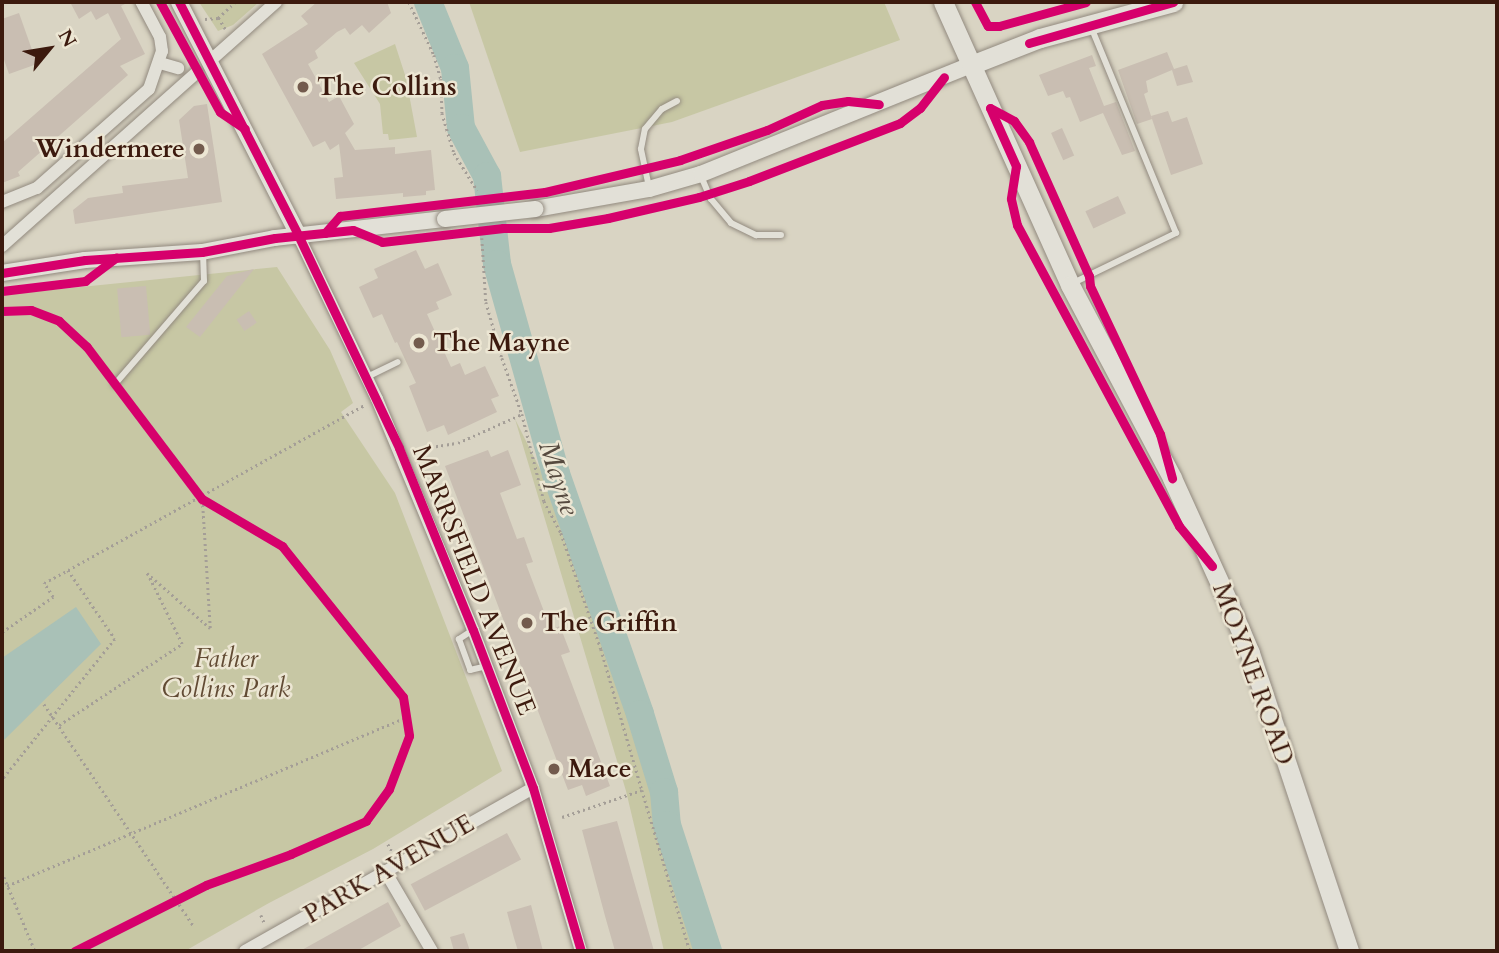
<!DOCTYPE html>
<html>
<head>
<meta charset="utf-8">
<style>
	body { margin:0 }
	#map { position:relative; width:1499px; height:953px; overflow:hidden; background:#d9d4c3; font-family:Cardo,serif }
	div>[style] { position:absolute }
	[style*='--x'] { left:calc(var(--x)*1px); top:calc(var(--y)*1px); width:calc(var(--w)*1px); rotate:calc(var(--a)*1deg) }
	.green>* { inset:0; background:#c7c7a4 }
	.water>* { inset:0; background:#a9c1b7 }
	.river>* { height:28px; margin:-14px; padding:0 14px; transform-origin:14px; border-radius:14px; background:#a9c1b7 }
	.building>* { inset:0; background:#c9beb2; transform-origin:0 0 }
	.path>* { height:2.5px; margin-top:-1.25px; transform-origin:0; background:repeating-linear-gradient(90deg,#a49e97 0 2px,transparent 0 5.5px) }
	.roads { filter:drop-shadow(0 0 2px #928a7f) drop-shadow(0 0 2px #928a7f) }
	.service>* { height:6px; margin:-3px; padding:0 3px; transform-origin:3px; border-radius:3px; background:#e2e0d7 }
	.minor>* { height:12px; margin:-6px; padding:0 6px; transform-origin:6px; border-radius:6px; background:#e2e0d7 }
	.tertiary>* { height:16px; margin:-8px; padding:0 8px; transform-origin:8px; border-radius:8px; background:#e2e0d7 }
	.secondary>* { height:19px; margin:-9.5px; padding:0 9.5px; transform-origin:9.5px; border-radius:9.5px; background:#e2e0d7 }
	.bridges { filter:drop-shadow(0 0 2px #928a7f) drop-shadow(0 0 2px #928a7f) }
	.tertiary-bridge>* { height:16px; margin:-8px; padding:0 8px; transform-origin:8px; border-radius:8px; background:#e2e0d7 }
	.cycleway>* { height:9px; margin:-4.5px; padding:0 4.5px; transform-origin:4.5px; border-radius:4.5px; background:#d6006c }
	.dots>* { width:19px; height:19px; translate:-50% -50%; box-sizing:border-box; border:4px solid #ece6d3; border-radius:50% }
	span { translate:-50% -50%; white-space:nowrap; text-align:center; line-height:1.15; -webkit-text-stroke:5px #ece6d3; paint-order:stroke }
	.poi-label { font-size:26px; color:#3c1a0e; font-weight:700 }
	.left { translate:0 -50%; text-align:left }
	.right { translate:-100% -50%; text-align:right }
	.street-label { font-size:26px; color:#3c1a0e }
	.park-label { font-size:26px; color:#624b34; font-style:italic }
	.water-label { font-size:28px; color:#564a3f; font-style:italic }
	.frame { position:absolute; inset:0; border:4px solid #3c1a0e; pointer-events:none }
	.north { position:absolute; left:14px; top:14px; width:70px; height:70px; -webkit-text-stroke:5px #ece6d3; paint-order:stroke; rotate:60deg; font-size:19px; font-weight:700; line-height:28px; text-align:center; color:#3c1a0e }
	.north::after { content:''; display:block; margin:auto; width:24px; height:32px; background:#3c1a0e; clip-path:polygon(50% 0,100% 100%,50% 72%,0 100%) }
</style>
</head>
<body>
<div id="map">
	<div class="green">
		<i style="clip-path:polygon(199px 2px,259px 2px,233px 25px,218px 31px)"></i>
		<i style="clip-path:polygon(469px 2px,884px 2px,900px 40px,672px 122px,520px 152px)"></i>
		<i style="clip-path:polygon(395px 44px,406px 78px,417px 137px,389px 140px,388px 134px,383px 134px,380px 104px,354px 63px)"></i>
		<i style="clip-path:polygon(277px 267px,330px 350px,353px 403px,341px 412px,395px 493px,502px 771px,373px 849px,269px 903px,185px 951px,2px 951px,2px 295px)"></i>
		<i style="clip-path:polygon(515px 419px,550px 489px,653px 764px,708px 951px,664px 951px,626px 791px)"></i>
	</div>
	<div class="water">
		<i style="clip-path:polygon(76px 607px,101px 644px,2px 742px,2px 658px)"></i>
	</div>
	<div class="river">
		<i style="--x:428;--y:2;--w:71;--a:67.8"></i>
		<i style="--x:455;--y:68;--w:60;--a:84.3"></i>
		<i style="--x:461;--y:128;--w:55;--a:61.6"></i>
		<i style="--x:487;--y:176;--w:89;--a:83.5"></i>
		<i style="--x:497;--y:264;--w:218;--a:74.3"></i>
		<i style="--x:556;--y:474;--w:254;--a:70.7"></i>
		<i style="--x:640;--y:714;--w:82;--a:72.9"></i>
		<i style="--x:664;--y:792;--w:33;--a:85"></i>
		<i style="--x:667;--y:825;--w:133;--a:72"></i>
	</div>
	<div class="building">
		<i style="clip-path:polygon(70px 2px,129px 2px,121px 6px,145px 54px,120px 66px,128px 75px,18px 172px,20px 176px,2px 183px,2px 143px,121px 39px,108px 13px,96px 20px,91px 11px,79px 19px)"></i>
		<i style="clip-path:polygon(317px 2px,387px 2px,391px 13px,369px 33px,362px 25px,350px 35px,345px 28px,337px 32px,315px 51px,318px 58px,308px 64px,329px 102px,339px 96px,354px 124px,345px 133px,355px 150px,395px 147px,395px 154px,431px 150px,435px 190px,426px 191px,426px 195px,403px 197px,403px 193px,336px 199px,334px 178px,343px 177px,339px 144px,330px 150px,325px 141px,313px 147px,262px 54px,308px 24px,301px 16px)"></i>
		<i style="clip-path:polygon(19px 13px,37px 64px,9px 74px,2px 54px,2px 19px)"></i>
		<i style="clip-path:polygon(1167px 52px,1174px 69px,1187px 65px,1193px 82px,1177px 86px,1172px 70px,1146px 81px,1148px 92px,1144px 94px,1152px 119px,1137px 124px,1118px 70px)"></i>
		<i style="clip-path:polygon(1092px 55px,1096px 66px,1089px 68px,1104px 106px,1116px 102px,1135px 151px,1122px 155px,1103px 113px,1080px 122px,1070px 97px,1066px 98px,1063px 91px,1048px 96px,1039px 75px)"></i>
		<i style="clip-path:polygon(207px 104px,222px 202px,75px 224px,73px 210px,88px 198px,123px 193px,122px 186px,188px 178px,179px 120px,194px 106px)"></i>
		<i style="clip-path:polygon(1168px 111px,1172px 122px,1187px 117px,1203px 164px,1171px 175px,1151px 116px)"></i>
		<i style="left:1062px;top:128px;width:30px;height:12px;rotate:66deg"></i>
		<i style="left:1118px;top:196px;width:19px;height:36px;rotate:65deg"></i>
		<i style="clip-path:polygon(416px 250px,425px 269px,438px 263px,452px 295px,436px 302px,439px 309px,427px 314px,451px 367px,460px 363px,465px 375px,485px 366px,499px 396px,491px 399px,497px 412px,448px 435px,444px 425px,427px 432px,409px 386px,416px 383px,397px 342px,395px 343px,382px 314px,373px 318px,359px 287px,378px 278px,374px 269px)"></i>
		<i style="clip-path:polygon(254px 269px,200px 337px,186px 327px,227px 276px)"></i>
		<i style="left:146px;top:286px;width:49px;height:29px;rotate:85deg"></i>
		<i style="left:249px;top:311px;width:14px;height:15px;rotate:56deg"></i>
		<i style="clip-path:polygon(488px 450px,491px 457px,508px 450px,521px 485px,500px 493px,517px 539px,524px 537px,533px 562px,526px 564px,551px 630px,560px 626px,570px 652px,561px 655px,610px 786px,586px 796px,582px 785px,568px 790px,445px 466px)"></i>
		<i style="clip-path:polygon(617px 821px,633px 878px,654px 951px,615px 951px,605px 916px,582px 830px)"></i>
		<i style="left:507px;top:833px;width:30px;height:109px;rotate:62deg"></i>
		<i style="clip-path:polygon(388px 902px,401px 926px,357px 951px,300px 951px)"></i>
		<i style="clip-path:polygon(531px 905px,538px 932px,543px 951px,518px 951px,514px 938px,507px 912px)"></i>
		<i style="clip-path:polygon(464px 933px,470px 951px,454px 951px,450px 937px)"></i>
	</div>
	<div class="path">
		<i style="--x:409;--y:2;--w:59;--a:64.7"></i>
		<i style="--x:434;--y:55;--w:25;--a:74"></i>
		<i style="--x:441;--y:79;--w:34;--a:88"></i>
		<i style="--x:442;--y:113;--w:42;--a:73.3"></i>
		<i style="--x:454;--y:153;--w:44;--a:58.1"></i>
		<i style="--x:205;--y:19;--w:13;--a:-4"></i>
		<i style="--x:225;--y:29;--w:13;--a:-122"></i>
		<i style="--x:218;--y:18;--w:23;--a:-43"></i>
		<i style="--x:482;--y:238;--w:64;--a:86.4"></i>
		<i style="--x:486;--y:302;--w:58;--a:74.1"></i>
		<i style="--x:502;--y:358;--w:59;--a:70.3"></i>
		<i style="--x:522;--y:414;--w:90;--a:75.8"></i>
		<i style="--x:544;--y:501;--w:36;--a:62"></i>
		<i style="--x:561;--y:533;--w:123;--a:71"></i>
		<i style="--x:601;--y:649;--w:147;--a:73.8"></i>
		<i style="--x:414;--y:453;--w:12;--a:-24"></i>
		<i style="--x:425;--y:448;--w:33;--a:-9"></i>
		<i style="--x:458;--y:443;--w:70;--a:-24.4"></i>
		<i style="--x:68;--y:570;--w:340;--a:-29.1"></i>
		<i style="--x:2;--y:632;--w:62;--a:-34.5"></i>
		<i style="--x:53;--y:597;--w:17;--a:-123"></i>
		<i style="--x:44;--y:583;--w:27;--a:-28"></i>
		<i style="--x:68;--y:570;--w:83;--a:55.7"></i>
		<i style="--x:115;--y:639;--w:181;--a:128.7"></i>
		<i style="--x:44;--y:704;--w:268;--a:56"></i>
		<i style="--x:59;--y:725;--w:147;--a:-33.4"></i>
		<i style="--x:182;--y:644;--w:79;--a:-116.2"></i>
		<i style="--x:147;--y:573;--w:84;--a:41.1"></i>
		<i style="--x:210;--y:628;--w:129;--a:-93.5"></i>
		<i style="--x:562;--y:817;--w:84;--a:-18.6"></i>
		<i style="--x:642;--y:790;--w:168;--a:73.4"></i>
		<i style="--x:388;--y:844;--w:10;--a:61"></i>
		<i style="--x:2;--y:872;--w:86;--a:67.3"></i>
		<i style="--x:2;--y:888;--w:439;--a:-22.9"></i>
		<i style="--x:261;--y:915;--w:10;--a:66"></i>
	</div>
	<div class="roads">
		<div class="service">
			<i style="--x:701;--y:176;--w:25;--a:67"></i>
			<i style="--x:711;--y:199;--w:31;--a:50"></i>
			<i style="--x:731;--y:223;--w:28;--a:26"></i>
			<i style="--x:756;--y:235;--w:25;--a:0"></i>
			<i style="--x:649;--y:187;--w:39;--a:-102"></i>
			<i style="--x:641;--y:149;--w:20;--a:-79"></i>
			<i style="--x:645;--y:129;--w:26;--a:-50"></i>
			<i style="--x:662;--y:109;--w:17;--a:-28"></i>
			<i style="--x:1071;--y:284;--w:117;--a:-25.9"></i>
			<i style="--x:1176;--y:233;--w:223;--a:-112.4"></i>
			<i style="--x:367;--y:377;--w:34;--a:-26"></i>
			<i style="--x:115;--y:384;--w:136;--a:-49.2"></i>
			<i style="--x:204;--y:281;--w:27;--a:-92"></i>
			<i style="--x:473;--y:630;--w:17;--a:147"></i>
			<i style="--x:459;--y:639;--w:33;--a:70"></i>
			<i style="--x:470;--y:670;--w:17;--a:-13"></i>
		</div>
		<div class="minor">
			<i style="--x:211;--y:60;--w:87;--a:-41.7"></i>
			<i style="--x:160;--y:63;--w:19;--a:16"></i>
			<i style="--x:2;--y:202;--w:38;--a:-22"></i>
			<i style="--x:37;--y:188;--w:149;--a:-41.5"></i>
			<i style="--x:149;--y:89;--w:40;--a:-71.1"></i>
			<i style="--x:162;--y:51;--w:14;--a:-98"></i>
			<i style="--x:160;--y:37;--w:40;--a:-118"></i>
			<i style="--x:299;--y:237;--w:180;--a:64.3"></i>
			<i style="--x:377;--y:399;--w:250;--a:67.4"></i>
			<i style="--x:473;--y:630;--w:169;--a:69.2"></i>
			<i style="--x:533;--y:788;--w:170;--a:73.6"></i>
			<i style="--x:2;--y:246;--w:260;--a:-41.7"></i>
			<i style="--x:385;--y:871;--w:93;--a:59.6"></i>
			<i style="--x:245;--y:951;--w:331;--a:-29.5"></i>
		</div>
		<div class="tertiary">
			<i style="--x:179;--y:2;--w:264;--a:62.9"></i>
			<i style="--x:535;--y:209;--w:116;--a:-10"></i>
			<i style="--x:649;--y:189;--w:54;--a:-16.1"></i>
			<i style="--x:701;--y:174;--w:291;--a:-22"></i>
			<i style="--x:2;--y:273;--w:84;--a:-8.9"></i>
			<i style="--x:85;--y:260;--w:117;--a:-3.9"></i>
			<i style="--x:202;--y:252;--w:74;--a:-10.9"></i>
			<i style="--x:275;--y:238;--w:171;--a:-6.4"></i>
		</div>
		<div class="secondary">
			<i style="--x:943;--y:2;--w:310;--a:65.8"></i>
			<i style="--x:1070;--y:285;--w:218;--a:62.1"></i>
			<i style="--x:1172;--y:478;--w:141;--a:65.6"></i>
			<i style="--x:1230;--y:606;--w:51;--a:66.9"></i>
			<i style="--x:1250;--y:653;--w:314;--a:71.6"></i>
			<i style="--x:971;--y:65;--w:74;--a:-21.4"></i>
			<i style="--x:1040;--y:38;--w:138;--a:-15.1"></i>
		</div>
	</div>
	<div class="bridges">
		<div class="tertiary-bridge">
			<i style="--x:445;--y:219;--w:91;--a:-6.3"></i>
		</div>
	</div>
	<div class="cycleway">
		<i style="--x:160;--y:2;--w:125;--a:61.4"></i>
		<i style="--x:220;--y:112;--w:30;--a:34"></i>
		<i style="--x:179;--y:2;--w:264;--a:62.9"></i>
		<i style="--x:299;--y:237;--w:233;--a:64.6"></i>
		<i style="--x:399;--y:448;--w:196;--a:67.9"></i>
		<i style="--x:473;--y:630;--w:169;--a:69.2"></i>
		<i style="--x:533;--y:788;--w:170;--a:73.6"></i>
		<i style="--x:975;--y:2;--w:27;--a:62"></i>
		<i style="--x:988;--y:26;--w:11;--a:0"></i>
		<i style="--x:999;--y:26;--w:90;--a:-15.4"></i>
		<i style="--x:1029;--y:43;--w:150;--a:-15.9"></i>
		<i style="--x:990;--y:108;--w:64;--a:65.9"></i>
		<i style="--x:1016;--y:166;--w:33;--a:99"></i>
		<i style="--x:1011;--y:199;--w:27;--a:77"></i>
		<i style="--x:1017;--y:225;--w:342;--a:61.7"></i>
		<i style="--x:1179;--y:526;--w:52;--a:50.5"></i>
		<i style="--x:990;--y:108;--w:27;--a:28"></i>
		<i style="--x:1014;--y:121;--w:26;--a:54"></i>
		<i style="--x:1029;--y:142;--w:147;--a:65.9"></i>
		<i style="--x:1089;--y:276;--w:10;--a:84"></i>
		<i style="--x:1090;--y:286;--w:164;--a:64.7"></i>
		<i style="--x:1160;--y:434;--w:46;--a:74.7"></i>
		<i style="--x:325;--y:233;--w:23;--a:-49"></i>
		<i style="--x:340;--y:216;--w:206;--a:-6.7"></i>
		<i style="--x:545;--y:192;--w:139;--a:-13.3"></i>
		<i style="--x:680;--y:160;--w:92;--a:-19"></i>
		<i style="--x:767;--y:130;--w:60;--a:-24.4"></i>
		<i style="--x:822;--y:105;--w:26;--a:-9"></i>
		<i style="--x:848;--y:101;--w:31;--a:6"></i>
		<i style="--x:2;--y:273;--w:84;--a:-8.9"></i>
		<i style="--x:85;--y:260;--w:117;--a:-3.9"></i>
		<i style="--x:202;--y:252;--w:74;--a:-10.9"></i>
		<i style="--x:275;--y:238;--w:78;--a:-5.9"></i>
		<i style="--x:353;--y:230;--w:31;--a:22"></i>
		<i style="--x:382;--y:242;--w:122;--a:-6.6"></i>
		<i style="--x:503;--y:228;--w:46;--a:0"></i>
		<i style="--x:549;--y:228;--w:60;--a:-9.6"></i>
		<i style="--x:608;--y:218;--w:93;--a:-13"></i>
		<i style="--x:699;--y:197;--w:52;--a:-17.7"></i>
		<i style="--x:749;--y:181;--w:162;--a:-21"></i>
		<i style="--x:900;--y:123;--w:25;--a:-37"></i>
		<i style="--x:920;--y:108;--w:39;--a:-52"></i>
		<i style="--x:2;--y:291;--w:84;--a:-6.9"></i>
		<i style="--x:85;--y:281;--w:39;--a:-37"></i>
		<i style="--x:2;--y:311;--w:29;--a:-2"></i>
		<i style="--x:31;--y:310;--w:30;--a:21"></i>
		<i style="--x:59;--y:321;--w:38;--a:43"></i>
		<i style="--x:87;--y:347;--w:191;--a:52.9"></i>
		<i style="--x:202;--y:499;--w:93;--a:30.4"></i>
		<i style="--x:282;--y:546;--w:193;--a:51.3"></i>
		<i style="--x:403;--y:697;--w:39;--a:81"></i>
		<i style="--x:409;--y:736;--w:57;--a:110.7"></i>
		<i style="--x:389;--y:789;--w:39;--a:126"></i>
		<i style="--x:366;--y:821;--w:82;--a:156.3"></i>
		<i style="--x:291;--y:854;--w:90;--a:160"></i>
		<i style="--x:206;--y:885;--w:147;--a:153.3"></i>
	</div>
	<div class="dots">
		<i style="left:303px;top:87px;background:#735b4d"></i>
		<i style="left:199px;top:149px;background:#735b4d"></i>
		<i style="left:419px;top:343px;background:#735b4d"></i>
		<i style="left:527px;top:623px;background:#735b4d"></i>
		<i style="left:554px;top:769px;background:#735b4d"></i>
	</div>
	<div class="poi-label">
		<span class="left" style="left:317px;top:87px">The Collins</span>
		<span class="right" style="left:185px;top:149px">Windermere</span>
		<span class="left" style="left:433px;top:343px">The Mayne</span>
		<span class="left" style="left:541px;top:623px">The Griffin</span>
		<span class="left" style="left:568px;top:769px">Mace</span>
	</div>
	<div class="street-label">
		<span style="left:474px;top:580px;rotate:68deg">MARRSFIELD AVENUE</span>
		<span style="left:1253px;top:674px;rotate:70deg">MOYNE ROAD</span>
		<span style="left:389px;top:869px;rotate:-30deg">PARK AVENUE</span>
	</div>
	<div class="park-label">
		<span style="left:226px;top:674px">Father<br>Collins Park</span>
	</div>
	<div class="water-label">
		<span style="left:559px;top:478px;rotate:72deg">Mayne</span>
	</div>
	<div class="frame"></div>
	<div class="north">N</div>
</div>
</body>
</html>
